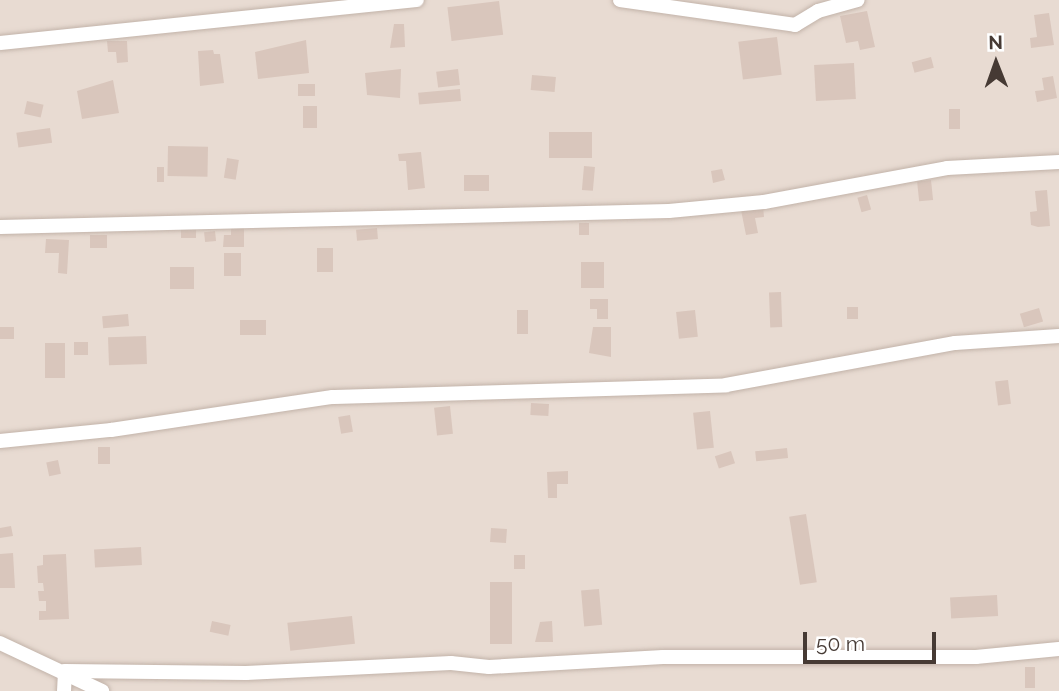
<!DOCTYPE html>
<html>
<head>
<meta charset="utf-8">
<style>
	body { margin:0 }
	#map { position:relative; width:1059px; height:691px; overflow:hidden; background:#f3ebe4; font-family:Raleway,sans-serif }
	div>[style] { position:absolute }
	[style*='--x'] { left:calc(var(--x)*1px); top:calc(var(--y)*1px); width:calc(var(--w)*1px); rotate:calc(var(--a)*1deg) }
	.residential>* { inset:0; background:#e8dbd2; transform-origin:0 0 }
	.building>* { inset:0; background:#d9c6bc; transform-origin:0 0 }
	.roads { filter:drop-shadow(0 0 2px #c2b3a9) drop-shadow(0 0 2px #c2b3a9) }
	.minor>* { height:14px; margin:-7px; padding:0 7px; transform-origin:7px; border-radius:7px; background:#fff }
	span { translate:-50% -50%; white-space:nowrap; text-align:center; line-height:1.15; -webkit-text-stroke:5px #fff; paint-order:stroke }
	.north { position:absolute; left:961px; top:28px; width:70px; height:70px; -webkit-text-stroke:5px #fff; paint-order:stroke; rotate:359deg; font-size:19px; font-weight:700; line-height:28px; text-align:center; color:#463a34 }
	.north::after { content:''; display:block; margin:auto; width:24px; height:32px; background:#463a34; clip-path:polygon(50% 0,100% 100%,50% 72%,0 100%) }
	.scale { position:absolute; left:803px; top:632px; width:133px; height:32px; box-sizing:border-box; border:4px solid #463a34; border-top:0; padding-left:9px; font-size:21px; line-height:24px; white-space:nowrap; color:#463a34; -webkit-text-stroke:5px #fff; paint-order:stroke }
</style>
</head>
<body>
<div id="map">
	<div class="residential">
		<i style="left:0;top:0;width:1059px;height:691px"></i>
	</div>
	<div class="building">
		<i style="left:499px;top:1px;width:34px;height:52px;rotate:83deg"></i>
		<i style="clip-path:polygon(867px 11px,875px 47px,860px 50px,858px 41px,846px 43px,840px 16px)"></i>
		<i style="clip-path:polygon(1049px 13px,1054px 45px,1031px 48px,1030px 38px,1037px 37px,1034px 15px)"></i>
		<i style="clip-path:polygon(394px 24px,404px 24px,405px 47px,390px 48px)"></i>
		<i style="left:777px;top:37px;width:38px;height:39px;rotate:83deg"></i>
		<i style="clip-path:polygon(306px 40px,309px 73px,258px 79px,255px 52px)"></i>
		<i style="clip-path:polygon(107px 41px,127px 41px,128px 62px,117px 63px,116px 52px,108px 52px)"></i>
		<i style="clip-path:polygon(213px 50px,214px 54px,220px 54px,224px 83px,200px 86px,198px 51px)"></i>
		<i style="left:931px;top:57px;width:11px;height:20px;rotate:75deg"></i>
		<i style="left:854px;top:63px;width:36px;height:40px;rotate:87deg"></i>
		<i style="clip-path:polygon(401px 69px,400px 98px,367px 95px,365px 73px)"></i>
		<i style="left:458px;top:69px;width:16px;height:22px;rotate:83deg"></i>
		<i style="left:532px;top:75px;width:24px;height:15px;rotate:5deg"></i>
		<i style="clip-path:polygon(1053px 76px,1057px 98px,1037px 102px,1035px 91px,1044px 90px,1042px 78px)"></i>
		<i style="clip-path:polygon(113px 80px,119px 113px,82px 119px,77px 91px)"></i>
		<i style="left:315px;top:84px;width:12px;height:17px;rotate:90deg"></i>
		<i style="left:460px;top:89px;width:12px;height:42px;rotate:85deg"></i>
		<i style="left:27px;top:101px;width:17px;height:13px;rotate:13deg"></i>
		<i style="left:303px;top:106px;width:14px;height:22px"></i>
		<i style="left:949px;top:109px;width:11px;height:20px"></i>
		<i style="left:50px;top:128px;width:15px;height:34px;rotate:82deg"></i>
		<i style="left:549px;top:132px;width:43px;height:26px"></i>
		<i style="left:168px;top:146px;width:40px;height:30px;rotate:1deg"></i>
		<i style="clip-path:polygon(421px 152px,425px 188px,408px 190px,406px 161px,399px 161px,398px 154px)"></i>
		<i style="left:227px;top:158px;width:12px;height:20px;rotate:9deg"></i>
		<i style="left:584px;top:166px;width:11px;height:24px;rotate:5deg"></i>
		<i style="left:157px;top:167px;width:7px;height:15px"></i>
		<i style="clip-path:polygon(722px 169px,725px 180px,713px 183px,711px 171px)"></i>
		<i style="left:464px;top:175px;width:25px;height:16px"></i>
		<i style="left:931px;top:180px;width:20px;height:14px;rotate:84deg"></i>
		<i style="clip-path:polygon(1047px 190px,1050px 226px,1038px 227px,1031px 225px,1030px 212px,1037px 211px,1035px 191px)"></i>
		<i style="left:867px;top:195px;width:15px;height:10px;rotate:74deg"></i>
		<i style="clip-path:polygon(763px 206px,764px 217px,755px 218px,758px 233px,746px 235px,741px 210px)"></i>
		<i style="left:579px;top:223px;width:10px;height:12px"></i>
		<i style="clip-path:polygon(231px 224px,244px 224px,244px 247px,223px 247px,224px 235px,231px 235px)"></i>
		<i style="left:181px;top:227px;width:15px;height:11px"></i>
		<i style="left:377px;top:228px;width:11px;height:21px;rotate:85deg"></i>
		<i style="left:215px;top:231px;width:10px;height:11px;rotate:84deg"></i>
		<i style="left:107px;top:235px;width:13px;height:17px;rotate:90deg"></i>
		<i style="clip-path:polygon(46px 239px,69px 240px,67px 274px,58px 273px,59px 253px,45px 253px)"></i>
		<i style="left:333px;top:248px;width:24px;height:16px;rotate:90deg"></i>
		<i style="left:224px;top:253px;width:17px;height:23px"></i>
		<i style="left:581px;top:262px;width:23px;height:26px"></i>
		<i style="left:170px;top:267px;width:24px;height:22px"></i>
		<i style="left:781px;top:292px;width:35px;height:12px;rotate:88deg"></i>
		<i style="clip-path:polygon(590px 299px,608px 299px,608px 319px,597px 319px,597px 309px,590px 309px)"></i>
		<i style="left:847px;top:307px;width:11px;height:12px"></i>
		<i style="left:1039px;top:308px;width:14px;height:20px;rotate:73deg"></i>
		<i style="left:517px;top:310px;width:11px;height:24px"></i>
		<i style="left:695px;top:310px;width:27px;height:19px;rotate:84deg"></i>
		<i style="left:128px;top:314px;width:12px;height:26px;rotate:85deg"></i>
		<i style="left:240px;top:320px;width:26px;height:15px"></i>
		<i style="left:0;top:327px;width:14px;height:12px"></i>
		<i style="clip-path:polygon(593px 327px,611px 327px,611px 357px,589px 353px)"></i>
		<i style="left:146px;top:336px;width:28px;height:38px;rotate:88deg"></i>
		<i style="left:74px;top:342px;width:14px;height:13px"></i>
		<i style="left:45px;top:343px;width:20px;height:35px"></i>
		<i style="left:1008px;top:380px;width:24px;height:13px;rotate:83deg"></i>
		<i style="left:531px;top:403px;width:18px;height:12px;rotate:3deg"></i>
		<i style="left:450px;top:406px;width:28px;height:16px;rotate:84deg"></i>
		<i style="left:710px;top:411px;width:37px;height:17px;rotate:84deg"></i>
		<i style="left:350px;top:415px;width:17px;height:12px;rotate:80deg"></i>
		<i style="left:110px;top:447px;width:17px;height:12px;rotate:90deg"></i>
		<i style="left:787px;top:448px;width:10px;height:32px;rotate:84deg"></i>
		<i style="left:731px;top:451px;width:13px;height:17px;rotate:72deg"></i>
		<i style="left:58px;top:460px;width:14px;height:12px;rotate:78deg"></i>
		<i style="clip-path:polygon(568px 471px,568px 484px,557px 484px,557px 498px,548px 498px,547px 472px)"></i>
		<i style="left:806px;top:514px;width:69px;height:17px;rotate:81deg"></i>
		<i style="clip-path:polygon(11px 526px,13px 536px,0 538px,0 528px)"></i>
		<i style="left:491px;top:528px;width:16px;height:14px;rotate:4deg"></i>
		<i style="left:141px;top:547px;width:18px;height:47px;rotate:87deg"></i>
		<i style="clip-path:polygon(13px 553px,15px 588px,0 588px,0 554px)"></i>
		<i style="clip-path:polygon(66px 554px,69px 619px,39px 620px,39px 611px,46px 611px,46px 601px,39px 601px,38px 591px,44px 591px,43px 583px,38px 583px,37px 566px,43px 565px,43px 555px)"></i>
		<i style="left:514px;top:555px;width:11px;height:14px"></i>
		<i style="left:490px;top:582px;width:22px;height:62px"></i>
		<i style="left:599px;top:589px;width:36px;height:18px;rotate:85deg"></i>
		<i style="left:997px;top:595px;width:21px;height:47px;rotate:87deg"></i>
		<i style="left:352px;top:616px;width:28px;height:65px;rotate:84deg"></i>
		<i style="left:212px;top:621px;width:19px;height:11px;rotate:12deg"></i>
		<i style="clip-path:polygon(552px 621px,553px 642px,535px 642px,540px 622px)"></i>
		<i style="left:1025px;top:667px;width:10px;height:21px"></i>
	</div>
	<div class="roads">
		<div class="minor">
			<i style="--x:620;--y:0;--w:177;--a:8.1"></i>
			<i style="--x:795;--y:25;--w:27;--a:-31"></i>
			<i style="--x:818;--y:11;--w:41;--a:-15.4"></i>
			<i style="--x:0;--y:43;--w:419;--a:-5.9"></i>
			<i style="--x:0;--y:227;--w:669;--a:-1.37"></i>
			<i style="--x:669;--y:211;--w:95;--a:-5.4"></i>
			<i style="--x:764;--y:202;--w:186;--a:-10.5"></i>
			<i style="--x:947;--y:168;--w:112;--a:-3.1"></i>
			<i style="--x:0;--y:441;--w:112;--a:-5.7"></i>
			<i style="--x:111;--y:430;--w:224;--a:-8.5"></i>
			<i style="--x:333;--y:397;--w:393;--a:-1.7"></i>
			<i style="--x:726;--y:385;--w:233;--a:-10.4"></i>
			<i style="--x:955;--y:343;--w:104;--a:-3.9"></i>
			<i style="--x:0;--y:643;--w:113;--a:25.2"></i>
			<i style="--x:64;--y:691;--w:20;--a:-87"></i>
			<i style="--x:65;--y:671;--w:181;--a:0.6"></i>
			<i style="--x:246;--y:673;--w:205;--a:-2.8"></i>
			<i style="--x:451;--y:663;--w:38;--a:6"></i>
			<i style="--x:489;--y:667;--w:174;--a:-3.3"></i>
			<i style="--x:663;--y:657;--w:313;--a:0"></i>
			<i style="--x:976;--y:657;--w:83;--a:-5.5"></i>
		</div>
	</div>
	<div class="north">N</div>
	<div class="scale">50 m</div>
</div>
</body>
</html>
